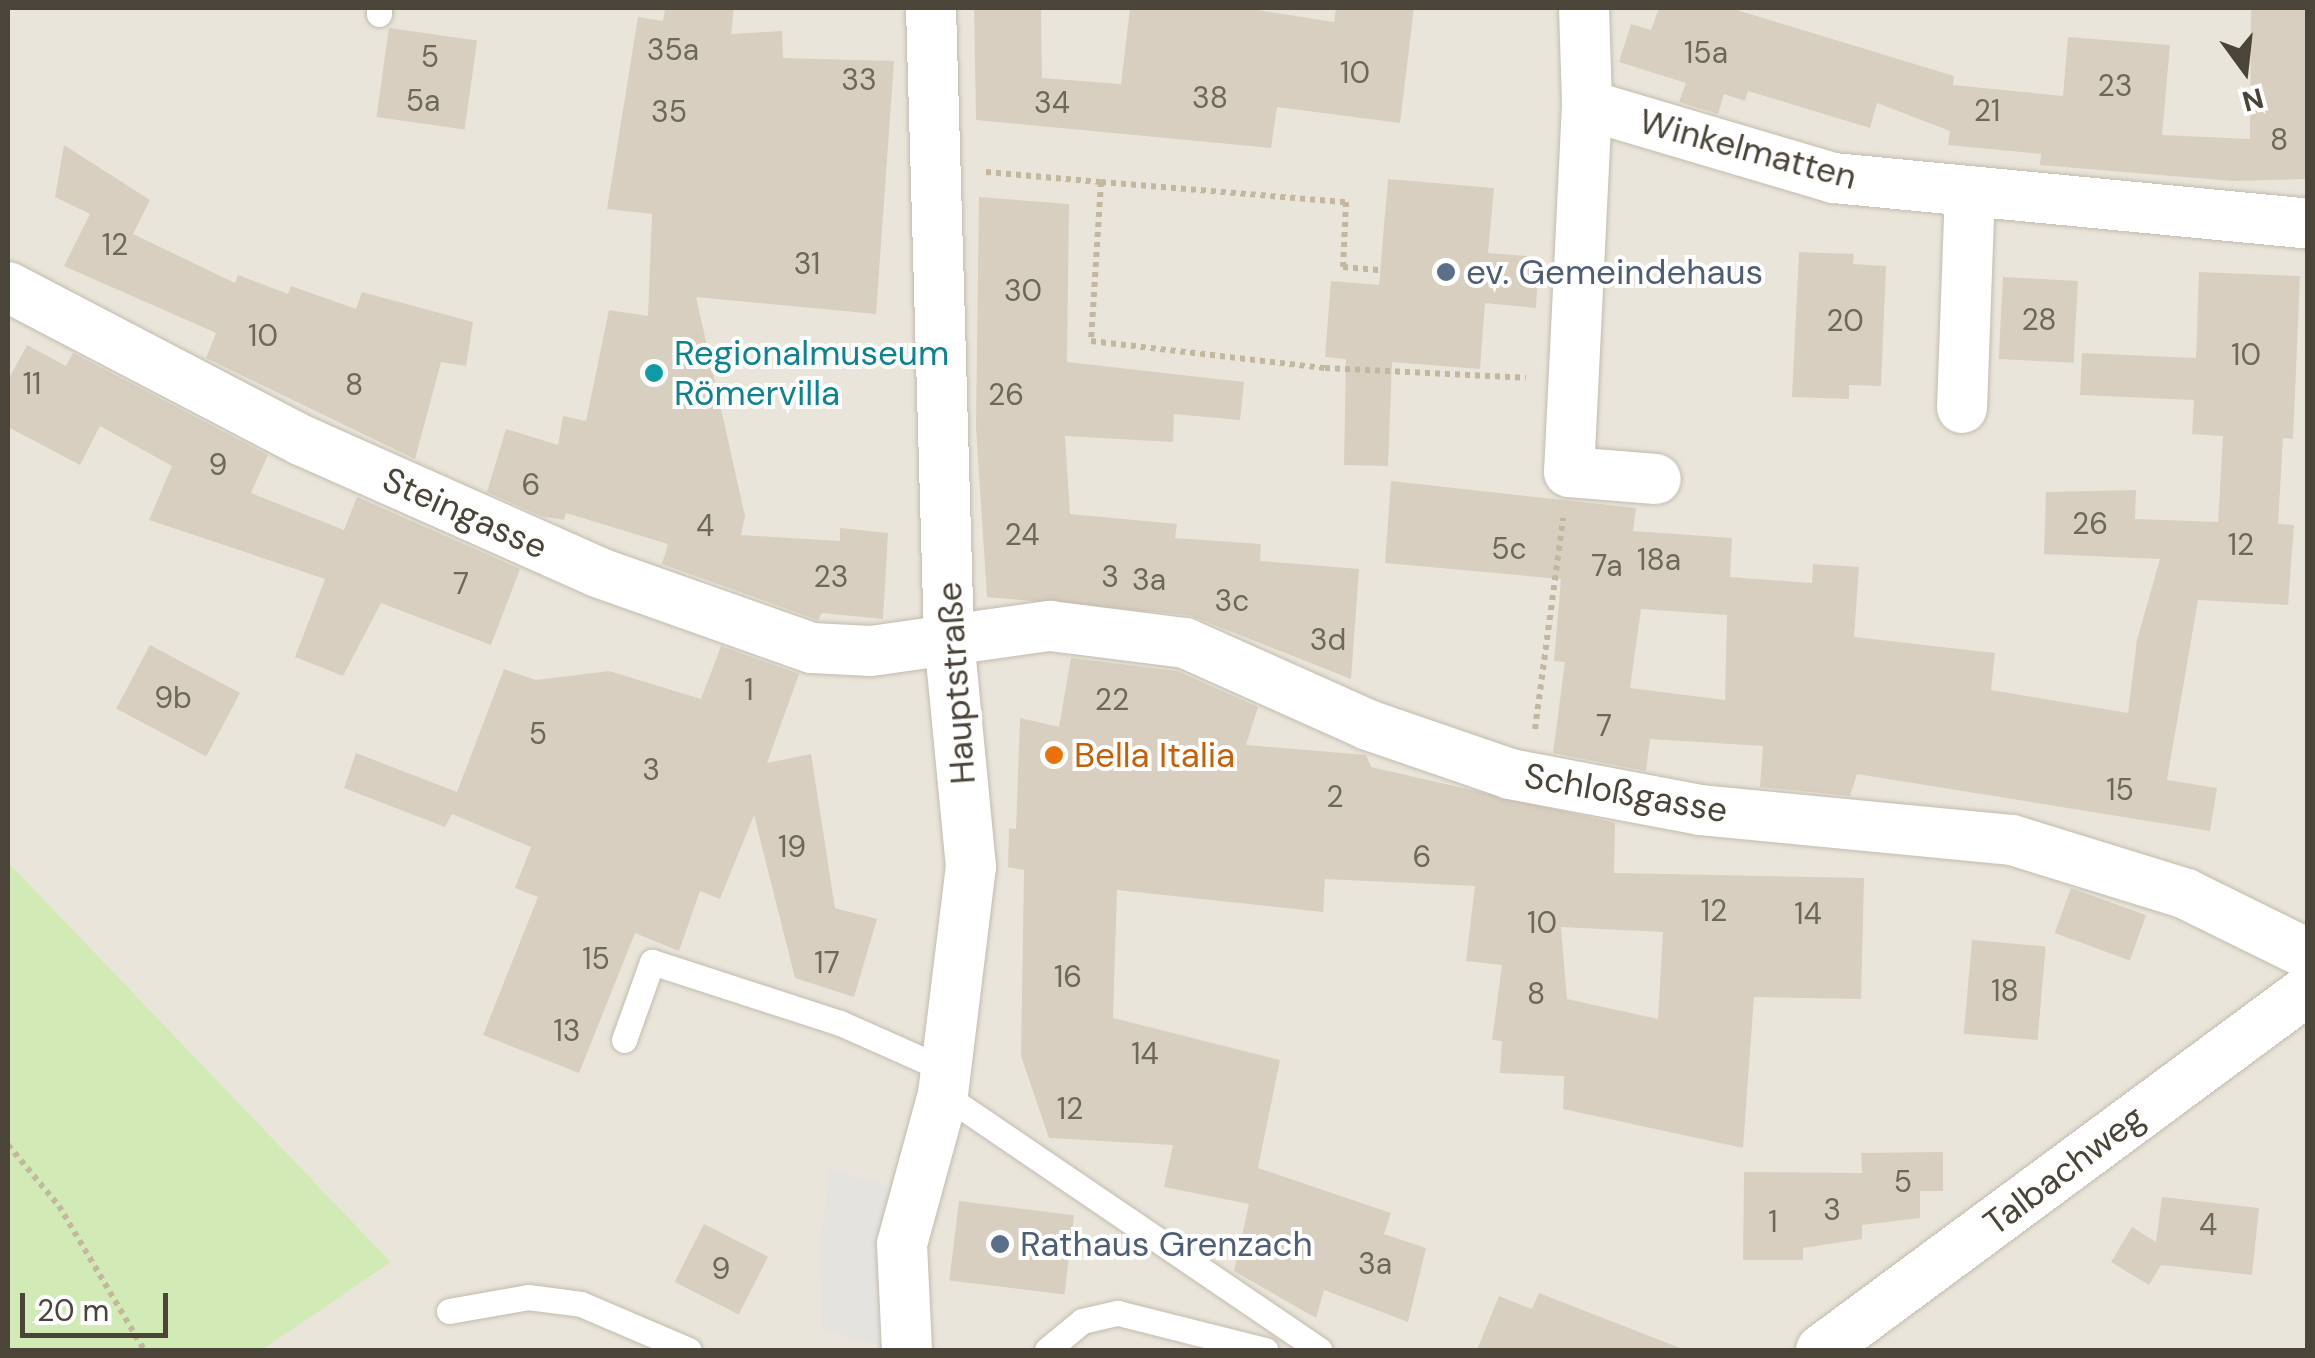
<!DOCTYPE html>
<html>
<head>
<meta charset="utf-8">
<style>
	body { margin:0 }
	#map { position:relative; width:2315px; height:1358px; overflow:hidden; background:#f6f3ec; font-family:"DM Sans",sans-serif }
	div>[style] { position:absolute }
	[style*='--x'] { left:calc(var(--x)*1px); top:calc(var(--y)*1px); width:calc(var(--w)*1px); rotate:calc(var(--a)*1deg) }
	.residential>* { inset:0; background:#eae5da }
	.green>* { inset:0; background:#d2eab5 }
	.parking>* { inset:0; background:#e5e3e0 }
	.building>* { inset:0; background:#d8cfc1; transform-origin:0 0 }
	.path>* { height:6px; margin-top:-3px; transform-origin:0; background:repeating-linear-gradient(90deg,#c4b79f 0 5px,transparent 0 10px) }
	.roads { filter:drop-shadow(0 0 2px #c2bbae) drop-shadow(0 0 2px #c2bbae) }
	.service>* { height:25px; margin:-12.5px; padding:0 12.5px; transform-origin:12.5px; border-radius:12.5px; background:#fff }
	.minor>* { height:50px; margin:-25px; padding:0 25px; transform-origin:25px; border-radius:25px; background:#fff }
	.dots>* { width:28px; height:28px; translate:-50% -50%; box-sizing:border-box; border:5px solid #fff; border-radius:50% }
	span { translate:-50% -50%; white-space:nowrap; text-align:center; line-height:1.15; -webkit-text-stroke:8px #fff; paint-order:stroke }
	.number-label { font-size:30px; color:#6e675b }
	.number-label span { -webkit-text-stroke-width:0 }
	.street-label { font-size:35px; color:#4b4439 }
	.service-label { font-size:35px; color:#4e5e75 }
	.left { translate:0 -50%; text-align:left }
	.culture-label { font-size:35px; color:#0d838f }
	.food-label { font-size:35px; color:#c56008 }
	.frame { position:absolute; inset:0; border:10px solid #4b4439; pointer-events:none }
	.north { position:absolute; left:2195px; top:20px; width:100px; height:100px; -webkit-text-stroke:8px #fff; paint-order:stroke; rotate:165deg; font-size:28px; font-weight:700; line-height:40px; text-align:center; color:#4b4439 }
	.north::after { content:''; display:block; margin:auto; width:35px; height:45px; background:#4b4439; clip-path:polygon(50% 0,100% 100%,50% 72%,0 100%) }
	.scale { position:absolute; left:20px; top:1293px; width:148px; height:45px; box-sizing:border-box; border:5px solid #4b4439; border-top:0; padding-left:12px; font-size:30px; line-height:35px; white-space:nowrap; color:#4b4439; -webkit-text-stroke:8px #fff; paint-order:stroke }
</style>
</head>
<body>
<div id="map">
	<div class="residential">
		<i style="clip-path:polygon(8px 8px,2307px 8px,2307px 1350px,262px 1350px,390px 1261px,8px 862px)"></i>
	</div>
	<div class="green">
		<i style="clip-path:polygon(8px 862px,391px 1262px,262px 1350px,8px 1350px)"></i>
	</div>
	<div class="parking">
		<i style="clip-path:polygon(830px 1169px,911px 1193px,898px 1350px,823px 1330px,820px 1245px)"></i>
	</div>
	<div class="building">
		<i style="clip-path:polygon(665px 8px,734px 8px,731px 34px,782px 31px,783px 58px,894px 61px,876px 314px,696px 297px,745px 516px,741px 535px,840px 541px,840px 528px,888px 533px,883px 619px,822px 613px,818px 620px,662px 564px,668px 544px,566px 513px,564px 520px,541px 516px,487px 492px,506px 429px,558px 445px,563px 416px,586px 421px,609px 310px,648px 316px,652px 214px,607px 209px,638px 17px,663px 21px)"></i>
		<i style="clip-path:polygon(974px 8px,1041px 8px,1042px 78px,1121px 84px,1130px 8px,1244px 8px,1334px 22px,1336px 8px,1414px 8px,1400px 123px,1277px 107px,1271px 148px,976px 120px)"></i>
		<i style="clip-path:polygon(1659px 8px,1730px 8px,1954px 76px,1953px 85px,2063px 96px,2068px 37px,2170px 45px,2162px 135px,2250px 139px,2251px 8px,2308px 8px,2308px 179px,2232px 181px,2040px 165px,2041px 154px,1948px 145px,1950px 131px,1877px 103px,1870px 128px,1748px 91px,1745px 101px,1724px 94px,1718px 114px,1679px 102px,1686px 83px,1619px 62px,1631px 24px,1651px 30px)"></i>
		<i style="left:389px;top:28px;width:89px;height:90px;rotate:8deg"></i>
		<i style="clip-path:polygon(64px 145px,150px 200px,133px 234px,235px 283px,238px 275px,288px 294px,291px 286px,356px 309px,362px 292px,473px 322px,466px 366px,441px 362px,415px 459px,206px 358px,216px 333px,64px 266px,90px 214px,55px 197px)"></i>
		<i style="clip-path:polygon(1388px 179px,1494px 188px,1488px 253px,1539px 257px,1536px 308px,1485px 303px,1480px 369px,1392px 362px,1388px 466px,1344px 465px,1346px 359px,1325px 357px,1331px 281px,1379px 285px)"></i>
		<i style="clip-path:polygon(979px 197px,1069px 204px,1067px 362px,1244px 382px,1240px 420px,1174px 414px,1173px 442px,1065px 436px,1070px 514px,1177px 524px,1175px 538px,1261px 544px,1260px 561px,1359px 569px,1351px 679px,1189px 615px,987px 597px,976px 427px)"></i>
		<i style="clip-path:polygon(1799px 252px,1854px 254px,1853px 264px,1886px 266px,1881px 386px,1849px 385px,1849px 399px,1792px 397px)"></i>
		<i style="clip-path:polygon(evenodd,2199px 272px,2300px 276px,2293px 439px,2283px 438px,2278px 524px,2294px 525px,2288px 605px,2198px 600px,2167px 780px,2217px 788px,2210px 831px,1857px 774px,1850px 796px,1760px 787px,1763px 746px,1650px 739px,1646px 771px,1553px 753px,1565px 662px,1554px 661px,1561px 579px,1385px 563px,1391px 481px,1636px 508px,1633px 531px,1732px 538px,1730px 577px,1812px 583px,1813px 564px,1859px 567px,1854px 637px,1995px 653px,1991px 690px,2128px 713px,2137px 640px,2160px 559px,2044px 554px,2046px 492px,2136px 490px,2135px 519px,2218px 522px,2223px 436px,2192px 434px,2194px 400px,2080px 395px,2082px 353px,2196px 358px,2199px 272px,1641px 609px,1727px 615px,1725px 700px,1630px 688px,1641px 609px)"></i>
		<i style="left:2003px;top:277px;width:75px;height:82px;rotate:3deg"></i>
		<i style="clip-path:polygon(27px 345px,66px 366px,73px 353px,268px 455px,251px 493px,344px 530px,357px 497px,520px 569px,491px 645px,381px 603px,343px 676px,295px 657px,325px 579px,149px 520px,172px 466px,100px 426px,80px 465px,8px 427px,8px 380px)"></i>
		<i style="left:150px;top:645px;width:102px;height:72px;rotate:28deg"></i>
		<i style="clip-path:polygon(721px 646px,799px 674px,767px 763px,811px 754px,835px 908px,877px 919px,854px 997px,795px 978px,754px 815px,720px 899px,700px 891px,679px 951px,635px 933px,579px 1073px,483px 1035px,538px 897px,515px 888px,531px 847px,452px 814px,445px 827px,344px 788px,356px 753px,457px 792px,504px 669px,536px 680px,609px 671px,701px 699px)"></i>
		<i style="clip-path:polygon(evenodd,1071px 658px,1177px 671px,1258px 707px,1246px 745px,1366px 755px,1371px 767px,1615px 823px,1614px 873px,1864px 878px,1861px 999px,1754px 997px,1743px 1148px,1563px 1109px,1564px 1076px,1500px 1073px,1502px 1041px,1492px 1040px,1502px 965px,1466px 961px,1475px 886px,1325px 879px,1323px 912px,1117px 890px,1113px 1018px,1280px 1060px,1258px 1168px,1391px 1213px,1384px 1234px,1426px 1248px,1408px 1322px,1324px 1290px,1316px 1318px,1234px 1271px,1249px 1204px,1164px 1187px,1173px 1145px,1049px 1138px,1021px 1056px,1024px 870px,1008px 867px,1009px 828px,1016px 829px,1020px 718px,1059px 727px,1071px 658px,1561px 927px,1663px 932px,1658px 1019px,1567px 999px,1561px 927px)"></i>
		<i style="left:2071px;top:888px;width:80px;height:48px;rotate:20deg"></i>
		<i style="left:1972px;top:940px;width:74px;height:94px;rotate:5deg"></i>
		<i style="clip-path:polygon(1943px 1152px,1943px 1191px,1920px 1191px,1920px 1218px,1862px 1225px,1862px 1239px,1803px 1248px,1803px 1260px,1743px 1260px,1744px 1172px,1862px 1173px,1861px 1153px)"></i>
		<i style="clip-path:polygon(2162px 1197px,2259px 1208px,2252px 1275px,2161px 1265px,2149px 1285px,2111px 1262px,2132px 1227px,2156px 1242px)"></i>
		<i style="left:959px;top:1201px;width:116px;height:80px;rotate:7deg"></i>
		<i style="left:704px;top:1224px;width:72px;height:65px;rotate:27deg"></i>
		<i style="clip-path:polygon(1539px 1293px,1680px 1348px,1680px 1350px,1477px 1350px,1499px 1296px,1532px 1309px)"></i>
	</div>
	<div class="path">
		<i style="--x:986;--y:172;--w:115;--a:5"></i>
		<i style="--x:1101;--y:182;--w:159;--a:93.6"></i>
		<i style="--x:1091;--y:341;--w:236;--a:6.6"></i>
		<i style="--x:1325;--y:368;--w:201;--a:2.8"></i>
		<i style="--x:1101;--y:182;--w:246;--a:4.7"></i>
		<i style="--x:1346;--y:202;--w:65;--a:92.6"></i>
		<i style="--x:1343;--y:267;--w:38;--a:5"></i>
		<i style="--x:1535;--y:729;--w:213;--a:-82.4"></i>
		<i style="--x:8;--y:1145;--w:80;--a:50.1"></i>
		<i style="--x:59;--y:1206;--w:167;--a:59.4"></i>
	</div>
	<div class="roads">
		<div class="service">
			<i style="--x:379;--y:14;--w:6;--a:-90"></i>
			<i style="--x:624;--y:1040;--w:83;--a:-70.3"></i>
			<i style="--x:652;--y:962;--w:198;--a:18"></i>
			<i style="--x:840;--y:1023;--w:116;--a:23.9"></i>
			<i style="--x:943;--y:1094;--w:455;--a:34.2"></i>
			<i style="--x:449;--y:1311;--w:80;--a:-10"></i>
			<i style="--x:528;--y:1297;--w:53;--a:7.5"></i>
			<i style="--x:581;--y:1304;--w:117;--a:23.1"></i>
			<i style="--x:1047;--y:1350;--w:45;--a:-39.6"></i>
			<i style="--x:1082;--y:1321;--w:37;--a:-13"></i>
			<i style="--x:1118;--y:1313;--w:152;--a:14.1"></i>
		</div>
		<div class="minor">
			<i style="--x:1584;--y:8;--w:97;--a:88.2"></i>
			<i style="--x:1587;--y:105;--w:367;--a:92.8"></i>
			<i style="--x:1569;--y:472;--w:87;--a:4.6"></i>
			<i style="--x:1587;--y:105;--w:258;--a:16.5"></i>
			<i style="--x:1834;--y:178;--w:476;--a:5.5"></i>
			<i style="--x:8;--y:287;--w:331;--a:27.6"></i>
			<i style="--x:301;--y:440;--w:324;--a:24"></i>
			<i style="--x:597;--y:572;--w:228;--a:19.5"></i>
			<i style="--x:812;--y:648;--w:59;--a:2.9"></i>
			<i style="--x:871;--y:651;--w:181;--a:-8"></i>
			<i style="--x:1050;--y:626;--w:136;--a:7.2"></i>
			<i style="--x:1185;--y:643;--w:201;--a:24.1"></i>
			<i style="--x:1368;--y:725;--w:150;--a:19"></i>
			<i style="--x:1510;--y:774;--w:193;--a:10.7"></i>
			<i style="--x:1700;--y:810;--w:313;--a:5.5"></i>
			<i style="--x:2012;--y:840;--w:182;--a:17.2"></i>
			<i style="--x:2186;--y:894;--w:136;--a:26.2"></i>
			<i style="--x:1962;--y:408;--w:217;--a:-87.9"></i>
			<i style="--x:907;--y:1350;--w:106;--a:-92.7"></i>
			<i style="--x:902;--y:1244;--w:156;--a:-74.7"></i>
			<i style="--x:943;--y:1094;--w:229;--a:-83"></i>
			<i style="--x:971;--y:867;--w:228;--a:-95.5"></i>
			<i style="--x:949;--y:640;--w:632;--a:-91.63"></i>
			<i style="--x:1821;--y:1350;--w:606;--a:-36.47"></i>
		</div>
	</div>
	<div class="dots">
		<i style="left:1446px;top:272px;background:#5c6f8a"></i>
		<i style="left:654px;top:373px;background:#0f9aa8"></i>
		<i style="left:1054px;top:755px;background:#e8710a"></i>
		<i style="left:1000px;top:1244px;background:#5c6f8a"></i>
	</div>
	<div class="number-label">
		<span style="left:673px;top:50px">35a</span>
		<span style="left:1706px;top:53px">15a</span>
		<span style="left:430px;top:57px">5</span>
		<span style="left:1355px;top:73px">10</span>
		<span style="left:859px;top:80px">33</span>
		<span style="left:2115px;top:86px">23</span>
		<span style="left:1210px;top:98px">38</span>
		<span style="left:423px;top:101px">5a</span>
		<span style="left:1052px;top:103px">34</span>
		<span style="left:1987px;top:111px">21</span>
		<span style="left:669px;top:112px">35</span>
		<span style="left:2279px;top:140px">8</span>
		<span style="left:115px;top:245px">12</span>
		<span style="left:807px;top:264px">31</span>
		<span style="left:1023px;top:291px">30</span>
		<span style="left:2039px;top:320px">28</span>
		<span style="left:1845px;top:321px">20</span>
		<span style="left:263px;top:336px">10</span>
		<span style="left:2246px;top:355px">10</span>
		<span style="left:32px;top:384px">11</span>
		<span style="left:354px;top:385px">8</span>
		<span style="left:1006px;top:395px">26</span>
		<span style="left:218px;top:465px">9</span>
		<span style="left:531px;top:485px">6</span>
		<span style="left:2090px;top:524px">26</span>
		<span style="left:705px;top:526px">4</span>
		<span style="left:1022px;top:535px">24</span>
		<span style="left:2241px;top:545px">12</span>
		<span style="left:1509px;top:549px">5c</span>
		<span style="left:1659px;top:560px">18a</span>
		<span style="left:1607px;top:566px">7a</span>
		<span style="left:831px;top:577px">23</span>
		<span style="left:1110px;top:577px">3</span>
		<span style="left:1149px;top:580px">3a</span>
		<span style="left:461px;top:584px">7</span>
		<span style="left:1232px;top:601px">3c</span>
		<span style="left:1328px;top:640px">3d</span>
		<span style="left:749px;top:690px">1</span>
		<span style="left:173px;top:698px">9b</span>
		<span style="left:1112px;top:700px">22</span>
		<span style="left:1604px;top:726px">7</span>
		<span style="left:538px;top:734px">5</span>
		<span style="left:651px;top:770px">3</span>
		<span style="left:2120px;top:790px">15</span>
		<span style="left:1335px;top:797px">2</span>
		<span style="left:792px;top:847px">19</span>
		<span style="left:1422px;top:857px">6</span>
		<span style="left:1714px;top:911px">12</span>
		<span style="left:1808px;top:914px">14</span>
		<span style="left:1542px;top:923px">10</span>
		<span style="left:596px;top:959px">15</span>
		<span style="left:827px;top:963px">17</span>
		<span style="left:1068px;top:977px">16</span>
		<span style="left:2005px;top:991px">18</span>
		<span style="left:1536px;top:994px">8</span>
		<span style="left:567px;top:1031px">13</span>
		<span style="left:1145px;top:1054px">14</span>
		<span style="left:1070px;top:1109px">12</span>
		<span style="left:1903px;top:1182px">5</span>
		<span style="left:1832px;top:1210px">3</span>
		<span style="left:1773px;top:1222px">1</span>
		<span style="left:2208px;top:1225px">4</span>
		<span style="left:1375px;top:1264px">3a</span>
		<span style="left:721px;top:1269px">9</span>
	</div>
	<div class="street-label">
		<span style="left:1748px;top:149px;rotate:15deg">Winkelmatten</span>
		<span style="left:465px;top:513px;rotate:24deg">Steingasse</span>
		<span style="left:956px;top:683px;rotate:-94deg">Hauptstraße</span>
		<span style="left:1626px;top:793px;rotate:10deg">Schloßgasse</span>
		<span style="left:2064px;top:1170px;rotate:-37deg">Talbachweg</span>
	</div>
	<div class="service-label">
		<span class="left" style="left:1466px;top:272px">ev. Gemeindehaus</span>
		<span class="left" style="left:1020px;top:1244px">Rathaus Grenzach</span>
	</div>
	<div class="culture-label">
		<span class="left" style="left:674px;top:373px">Regionalmuseum<br>Römervilla</span>
	</div>
	<div class="food-label">
		<span class="left" style="left:1074px;top:755px">Bella Italia</span>
	</div>
	<div class="frame"></div>
	<div class="north">N</div>
	<div class="scale">20 m</div>
</div>
</body>
</html>
